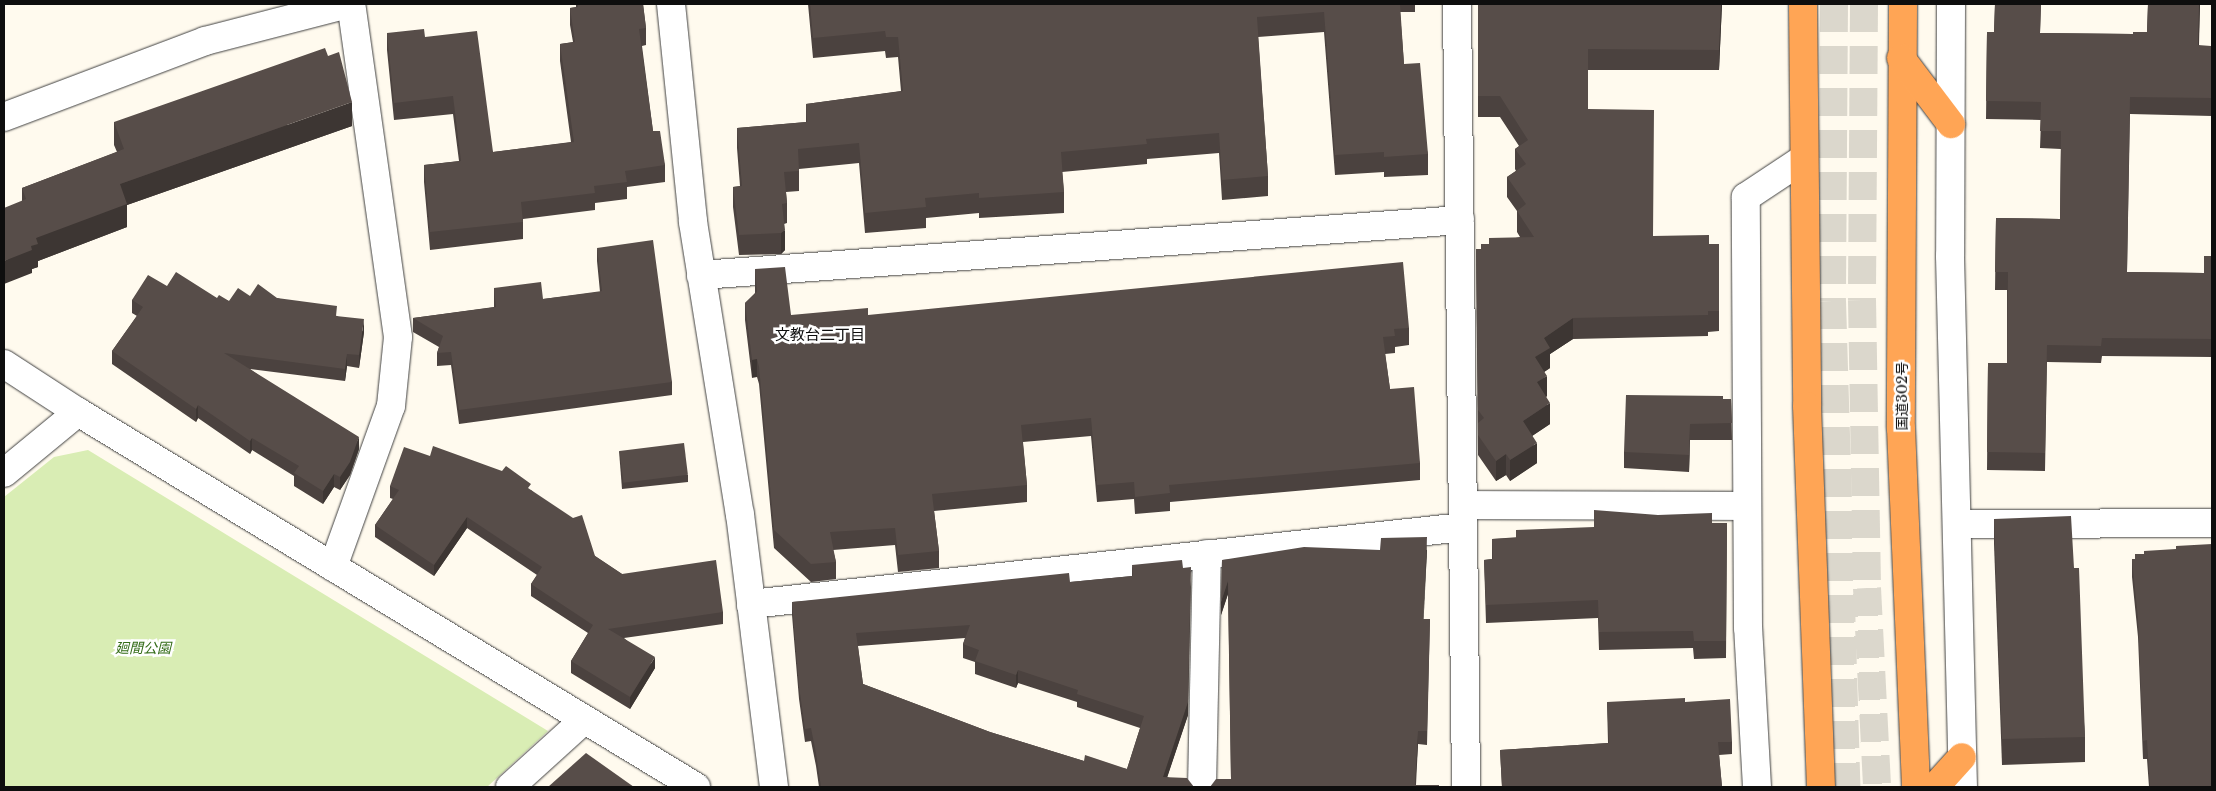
<!DOCTYPE html>
<html>
<head>
<meta charset="utf-8">
<style>
	body { margin:0 }
	#map { position:relative; width:2216px; height:791px; overflow:hidden; background:#fffaee; font-family:"Libre Baskerville","Noto Sans JP",serif }
	div>[style] { position:absolute }
	[style*='--x'] { left:calc(var(--x)*1px); top:calc(var(--y)*1px); width:calc(var(--w)*1px); rotate:calc(var(--a)*1deg) }
	.green>* { inset:0; background:#d9edb4 }
	.motorway-tunnel>* { height:28px; margin-top:-14px; transform-origin:0; background:repeating-linear-gradient(90deg,#dbd7cc 0 28px,transparent 0 42px) }
	.roads { filter:drop-shadow(0 0 1px #414141) drop-shadow(0 0 1px #414141) }
	.minor>* { height:28px; margin:-14px; padding:0 14px; transform-origin:14px; border-radius:14px; background:#fff }
	.tertiary>* { height:28px; margin:-14px; padding:0 14px; transform-origin:14px; border-radius:14px; background:#fff }
	.trunk>* { height:28px; margin:-14px; padding:0 14px; transform-origin:14px; border-radius:14px; background:#ffa555 }
	.wall>* { inset:0; background:#4b423f }
	.shaded-wall>* { inset:0; background:#3d3633; transform-origin:0 0 }
	.building>* { inset:0; background:#574d49; transform-origin:0 0 }
	span { translate:-50% -50%; white-space:nowrap; text-align:center; line-height:1.15; -webkit-text-stroke:5px #fff; paint-order:stroke }
	.street-label { font-size:14px; color:#0e0e0e }
	.park-label { font-size:14px; color:#346c18; font-style:italic }
	.neighbourhood-label { font-size:15px; color:#0e0e0e }
	.frame { position:absolute; inset:0; border:5px solid #0e0e0e; pointer-events:none }
</style>
</head>
<body>
<div id="map">
	<div class="green">
		<i style="clip-path:polygon(88px 450px,548px 731px,487px 787px,4px 787px,4px 497px,54px 457px)"></i>
	</div>
	<div class="motorway-tunnel">
		<i style="--x:1834;--y:4;--w:297;--a:90.4"></i>
		<i style="--x:1832;--y:301;--w:486;--a:88.3"></i>
		<i style="--x:1864;--y:4;--w:296;--a:90.4"></i>
		<i style="--x:1862;--y:300;--w:288;--a:89"></i>
		<i style="--x:1867;--y:588;--w:199;--a:87.1"></i>
	</div>
	<div class="roads">
		<div class="minor">
			<i style="--x:1457;--y:4;--w:783;--a:89.34"></i>
			<i style="--x:1951;--y:4;--w:252;--a:90.2"></i>
			<i style="--x:1950;--y:256;--w:531;--a:88.6"></i>
			<i style="--x:701;--y:275;--w:761;--a:-4.14"></i>
			<i style="--x:4;--y:473;--w:96;--a:-39.5"></i>
			<i style="--x:1463;--y:505;--w:284;--a:0.2"></i>
			<i style="--x:1959;--y:524;--w:253;--a:-0.2"></i>
			<i style="--x:333;--y:567;--w:171;--a:-70.2"></i>
			<i style="--x:391;--y:406;--w:69;--a:-84.2"></i>
			<i style="--x:398;--y:337;--w:336;--a:-98"></i>
			<i style="--x:751;--y:604;--w:716;--a:-6.17"></i>
			<i style="--x:510;--y:787;--w:100;--a:-42.2"></i>
			<i style="--x:1202;--y:787;--w:233;--a:-88.8"></i>
			<i style="--x:1757;--y:787;--w:159;--a:-93.2"></i>
			<i style="--x:1748;--y:628;--w:431;--a:-90.3"></i>
			<i style="--x:1746;--y:197;--w:67;--a:-33.5"></i>
		</div>
		<div class="tertiary">
			<i style="--x:671;--y:4;--w:219;--a:84.2"></i>
			<i style="--x:693;--y:222;--w:296;--a:80.9"></i>
			<i style="--x:740;--y:514;--w:275;--a:82.9"></i>
			<i style="--x:4;--y:117;--w:215;--a:-20.7"></i>
			<i style="--x:205;--y:41;--w:148;--a:-14.5"></i>
			<i style="--x:4;--y:364;--w:88;--a:33"></i>
			<i style="--x:78;--y:412;--w:723;--a:31.25"></i>
		</div>
		<div class="trunk">
			<i style="--x:1803;--y:4;--w:402;--a:89.4"></i>
			<i style="--x:1807;--y:406;--w:381;--a:87.9"></i>
			<i style="--x:1903;--y:4;--w:424;--a:90.3"></i>
			<i style="--x:1901;--y:428;--w:359;--a:87.6"></i>
			<i style="--x:1901;--y:58;--w:83;--a:52.9"></i>
			<i style="--x:1935;--y:787;--w:40;--a:-48"></i>
		</div>
	</div>
	<div class="wall">
		<i style="clip-path:polygon(576px 4px,643px 4px,646px 28px,646px 45px,642px 46px,653px 131px,665px 165px,665px 182px,627px 187px,627px 199px,595px 203px,595px 210px,523px 219px,523px 239px,430px 250px,424px 182px,424px 165px,459px 161px,453px 114px,394px 120px,387px 50px,387px 33px,425px 37px,493px 152px,571px 142px,560px 61px,560px 44px,573px 42px,570px 25px,570px 8px,576px 7px)"></i>
		<i style="clip-path:polygon(808px 4px,1415px 4px,1415px 12px,1400px 12px,1404px 64px,1428px 154px,1428px 175px,1384px 177px,1384px 172px,1335px 175px,1324px 32px,1258px 37px,1268px 176px,1268px 196px,1222px 200px,1219px 153px,1147px 159px,1147px 164px,1062px 172px,1064px 192px,1064px 213px,979px 218px,979px 213px,926px 218px,926px 228px,865px 233px,859px 163px,799px 169px,799px 191px,786px 192px,787px 203px,787px 223px,784px 224px,785px 250px,781px 254px,739px 255px,733px 207px,733px 187px,740px 186px,737px 148px,737px 128px,806px 122px,806px 104px,901px 91px,898px 57px,886px 58px,885px 51px,813px 58px)"></i>
		<i style="clip-path:polygon(1478px 4px,1722px 4px,1719px 70px,1588px 70px,1588px 109px,1653px 236px,1709px 244px,1719px 244px,1719px 331px,1708px 332px,1708px 336px,1573px 339px,1550px 354px,1550px 368px,1544px 372px,1547px 396px,1546px 397px,1550px 424px,1532px 436px,1537px 463px,1510px 481px,1506px 475px,1496px 481px,1478px 455px,1476px 249px,1481px 249px,1489px 244px,1520px 237px,1517px 232px,1517px 211px,1507px 197px,1507px 177px,1516px 171px,1515px 169px,1515px 149px,1519px 146px,1500px 117px,1478px 117px)"></i>
		<i style="clip-path:polygon(1995px 4px,2041px 4px,2040px 33px,2133px 34px,2147px 32px,2148px 4px,2200px 4px,2199px 45px,2211px 57px,2212px 57px,2212px 116px,2130px 114px,2127px 272px,2204px 273px,2212px 256px,2212px 357px,2102px 356px,2101px 363px,2047px 362px,2045px 471px,1987px 470px,1988px 363px,2007px 363px,2007px 290px,1995px 290px,1996px 218px,2060px 219px,2061px 149px,2040px 148px,2041px 120px,1986px 119px,1987px 32px,1994px 32px)"></i>
		<i style="clip-path:polygon(114px 122px,352px 126px,127px 205px,127px 227px,38px 261px,38px 267px,32px 269px,32px 273px,22px 201px,22px 188px,117px 152px,114px 145px)"></i>
		<i style="clip-path:polygon(597px 248px,672px 382px,672px 395px,459px 424px,451px 365px,437px 366px,437px 353px,439px 347px,413px 332px,413px 318px,494px 307px,494px 288px,543px 299px,600px 292px,597px 261px)"></i>
		<i style="clip-path:polygon(755px 269px,791px 315px,868px 315px,1409px 328px,1409px 345px,1395px 347px,1395px 353px,1385px 354px,1390px 389px,1420px 463px,1420px 480px,1170px 502px,1170px 511px,1135px 514px,1134px 499px,1097px 502px,1091px 436px,1023px 442px,1027px 485px,1027px 502px,934px 511px,939px 551px,939px 568px,898px 572px,895px 545px,833px 550px,836px 562px,836px 579px,811px 582px,774px 548px,759px 384px,757px 377px,752px 378px,745px 320px,745px 303px,755px 293px)"></i>
		<i style="clip-path:polygon(167px 286px,229px 301px,250px 296px,277px 298px,337px 316px,364px 332px,359px 368px,347px 366px,345px 381px,250px 369px,359px 449px,350px 475px,340px 490px,334px 487px,323px 504px,294px 486px,294px 476px,252px 450px,250px 454px,198px 418px,196px 422px,112px 364px,112px 351px,137px 316px,132px 313px,132px 300px)"></i>
		<i style="clip-path:polygon(1723px 399px,1731px 399px,1732px 440px,1690px 440px,1689px 472px,1624px 468px,1624px 452px)"></i>
		<i style="clip-path:polygon(619px 451px,688px 475px,688px 482px,622px 489px)"></i>
		<i style="clip-path:polygon(390px 486px,531px 490px,595px 556px,622px 574px,723px 612px,723px 624px,624px 638px,655px 668px,630px 709px,571px 673px,571px 661px,588px 633px,531px 596px,531px 584px,537px 575px,467px 528px,434px 576px,375px 537px,375px 525px,393px 499px,390px 498px)"></i>
		<i style="clip-path:polygon(1994px 519px,2074px 568px,2085px 737px,2085px 762px,2002px 765px,1994px 544px)"></i>
		<i style="clip-path:polygon(1712px 523px,1727px 523px,1726px 658px,1694px 659px,1693px 648px,1599px 650px,1598px 618px,1486px 623px,1484px 560px,1492px 559px,1492px 539px)"></i>
		<i style="clip-path:polygon(1380px 550px,1427px 550px,1423px 619px,1430px 619px,1427px 745px,1418px 744px,1416px 785px,1231px 779px,1228px 594px,1221px 615px,1222px 560px)"></i>
		<i style="clip-path:polygon(2132px 559px,2135px 559px,2212px 787px,2149px 787px,2147px 759px,2143px 759px,2138px 637px,2132px 577px)"></i>
		<i style="clip-path:polygon(evenodd,1132px 565px,1188px 715px,1167px 777px,1195px 787px,819px 787px,816px 766px,811px 741px,805px 742px,799px 699px,792px 615px,792px 602px,1070px 582px,1132px 576px,1132px 565px,965px 638px,963px 644px,963px 658px,975px 662px,975px 674px,1016px 688px,1018px 683px,1077px 702px,1077px 707px,1140px 728px,1127px 769px,1084px 761px,990px 732px,863px 684px,858px 646px,965px 638px)"></i>
		<i style="clip-path:polygon(1607px 702px,1685px 702px,1732px 742px,1732px 754px,1719px 755px,1722px 787px,1502px 787px,1500px 750px,1608px 743px)"></i>
	</div>
	<div class="shaded-wall">
		<i style="clip-path:polygon(1721px 4px,1722px 4px,1719px 70px,1719px 50px)"></i>
		<i style="clip-path:polygon(2199px 4px,2200px 4px,2198px 63px,2198px 45px)"></i>
		<i style="clip-path:polygon(352px 102px,352px 126px,127px 205px,127px 227px,38px 261px,38px 267px,32px 269px,32px 273px,4px 284px,4px 261px,31px 246px,36px 238px,120px 184px)"></i>
		<i style="clip-path:polygon(785px 230px,785px 250px,781px 254px,781px 233px)"></i>
		<i style="clip-path:polygon(1573px 318px,1573px 339px,1550px 354px,1550px 368px,1535px 378px,1535px 357px,1544px 338px)"></i>
		<i style="clip-path:polygon(364px 319px,364px 332px,359px 368px,359px 355px)"></i>
		<i style="clip-path:polygon(347px 354px,347px 366px,345px 381px,345px 369px)"></i>
		<i style="left:757px;top:359px;width:18px;height:5px;rotate:90deg"></i>
		<i style="clip-path:polygon(1547px 376px,1547px 396px,1537px 403px,1537px 382px)"></i>
		<i style="clip-path:polygon(1550px 403px,1550px 424px,1523px 442px,1523px 421px)"></i>
		<i style="clip-path:polygon(198px 405px,198px 418px,196px 422px,196px 409px)"></i>
		<i style="clip-path:polygon(1690px 424px,1690px 440px,1689px 472px,1689px 455px)"></i>
		<i style="clip-path:polygon(359px 437px,359px 449px,350px 475px,340px 490px,340px 477px)"></i>
		<i style="clip-path:polygon(252px 438px,252px 450px,250px 454px,250px 441px)"></i>
		<i style="clip-path:polygon(1537px 443px,1537px 463px,1510px 481px,1510px 460px)"></i>
		<i style="clip-path:polygon(1506px 454px,1506px 475px,1496px 481px,1496px 461px)"></i>
		<i style="clip-path:polygon(334px 474px,334px 487px,323px 504px,323px 491px)"></i>
		<i style="clip-path:polygon(467px 517px,467px 528px,434px 576px,434px 565px)"></i>
		<i style="clip-path:polygon(1427px 537px,1427px 550px,1423px 632px,1423px 619px)"></i>
		<i style="clip-path:polygon(1191px 580px,1188px 715px,1164px 787px,1163px 777px)"></i>
		<i style="clip-path:polygon(1228px 581px,1228px 594px,1221px 615px,1221px 602px)"></i>
		<i style="clip-path:polygon(655px 657px,655px 668px,630px 709px,630px 697px)"></i>
		<i style="clip-path:polygon(1018px 670px,1018px 683px,1016px 688px,1016px 675px)"></i>
		<i style="clip-path:polygon(1418px 731px,1418px 744px,1415px 787px)"></i>
	</div>
	<div class="building">
		<i style="clip-path:polygon(578px 4px,643px 4px,646px 28px,639px 29px,653px 131px,660px 131px,665px 165px,625px 171px,627px 182px,594px 186px,595px 193px,521px 202px,523px 222px,430px 232px,424px 165px,461px 161px,453px 96px,394px 103px,387px 33px,424px 29px,425px 37px,477px 31px,493px 152px,574px 142px,560px 44px,575px 42px,570px 8px,578px 7px)"></i>
		<i style="clip-path:polygon(810px 4px,1400px 4px,1404px 64px,1420px 63px,1428px 154px,1384px 157px,1384px 152px,1335px 155px,1324px 12px,1257px 17px,1268px 176px,1222px 180px,1219px 133px,1146px 139px,1147px 144px,1061px 152px,1064px 192px,979px 198px,979px 193px,925px 198px,926px 207px,865px 213px,859px 143px,798px 149px,799px 171px,784px 172px,787px 203px,782px 204px,785px 230px,781px 233px,739px 235px,733px 187px,742px 186px,737px 128px,807px 122px,806px 104px,903px 91px,898px 37px,886px 37px,885px 31px,813px 38px)"></i>
		<i style="clip-path:polygon(1478px 4px,1721px 4px,1719px 50px,1588px 49px,1588px 109px,1654px 110px,1653px 236px,1709px 235px,1709px 244px,1719px 244px,1719px 311px,1708px 311px,1708px 315px,1573px 318px,1544px 338px,1550px 348px,1535px 357px,1547px 376px,1537px 382px,1550px 403px,1523px 421px,1537px 443px,1510px 460px,1506px 454px,1496px 461px,1478px 435px,1478px 423px,1484px 418px,1478px 410px,1476px 249px,1481px 249px,1481px 244px,1489px 244px,1489px 238px,1534px 237px,1517px 211px,1526px 204px,1507px 177px,1526px 164px,1515px 149px,1528px 140px,1500px 96px,1478px 96px)"></i>
		<i style="clip-path:polygon(1995px 4px,2041px 4px,2040px 33px,2133px 34px,2133px 32px,2147px 32px,2148px 4px,2199px 4px,2198px 45px,2211px 46px,2211px 57px,2212px 57px,2212px 98px,2130px 97px,2127px 272px,2204px 273px,2204px 256px,2212px 256px,2212px 339px,2102px 338px,2101px 346px,2047px 345px,2045px 453px,1987px 452px,1988px 363px,2007px 363px,2008px 272px,1995px 272px,1996px 218px,2060px 219px,2061px 131px,2040px 131px,2041px 102px,1986px 101px,1987px 32px,1994px 32px)"></i>
		<i style="clip-path:polygon(325px 48px,328px 56px,339px 52px,352px 102px,120px 184px,127px 204px,36px 238px,38px 244px,31px 246px,32px 250px,4px 261px,4px 208px,26px 199px,22px 188px,124px 149px,114px 122px)"></i>
		<i style="clip-path:polygon(653px 240px,672px 382px,459px 410px,451px 352px,437px 353px,443px 336px,413px 318px,496px 307px,494px 288px,541px 282px,543px 299px,602px 291px,597px 248px)"></i>
		<i style="clip-path:polygon(1403px 262px,1409px 328px,1394px 329px,1395px 336px,1383px 337px,1390px 389px,1414px 387px,1420px 463px,1169px 485px,1170px 493px,1135px 497px,1134px 482px,1097px 485px,1091px 418px,1021px 425px,1027px 485px,932px 494px,939px 551px,898px 555px,895px 528px,830px 532px,836px 562px,811px 564px,774px 530px,759px 367px,757px 359px,752px 360px,745px 303px,757px 292px,755px 269px,785px 267px,791px 315px,868px 308px,868px 315px)"></i>
		<i style="clip-path:polygon(176px 272px,217px 298px,219px 295px,229px 301px,238px 288px,250px 296px,258px 284px,277px 298px,337px 306px,336px 316px,364px 319px,359px 355px,347px 354px,345px 369px,224px 353px,359px 437px,350px 462px,340px 477px,334px 474px,323px 491px,294px 473px,299px 466px,252px 438px,250px 441px,198px 405px,196px 409px,112px 351px,143px 307px,132px 300px,148px 275px,167px 286px)"></i>
		<i style="clip-path:polygon(1626px 395px,1723px 396px,1723px 399px,1731px 399px,1732px 423px,1690px 424px,1689px 455px,1624px 452px)"></i>
		<i style="left:684px;top:443px;width:32px;height:65px;rotate:83deg"></i>
		<i style="clip-path:polygon(433px 446px,502px 471px,506px 466px,531px 484px,528px 488px,573px 518px,582px 515px,595px 556px,622px 574px,716px 560px,723px 612px,608px 629px,655px 657px,630px 697px,571px 661px,593px 625px,531px 584px,542px 567px,467px 517px,434px 565px,375px 525px,399px 490px,390px 486px,404px 447px,430px 456px)"></i>
		<i style="clip-path:polygon(1594px 510px,1658px 515px,1712px 513px,1712px 523px,1727px 523px,1726px 641px,1694px 641px,1693px 631px,1599px 632px,1598px 600px,1486px 605px,1484px 560px,1493px 559px,1492px 539px,1516px 538px,1516px 530px,1594px 527px)"></i>
		<i style="clip-path:polygon(2071px 516px,2074px 568px,2079px 568px,2085px 737px,2002px 739px,1994px 519px)"></i>
		<i style="clip-path:polygon(1427px 537px,1423px 619px,1430px 619px,1427px 731px,1418px 731px,1415px 785px,1439px 785px,1439px 787px,1210px 787px,1216px 779px,1231px 779px,1228px 581px,1221px 602px,1222px 560px,1304px 547px,1380px 550px,1381px 538px)"></i>
		<i style="clip-path:polygon(2212px 544px,2212px 787px,2150px 787px,2147px 740px,2143px 741px,2138px 619px,2132px 559px,2135px 559px,2135px 554px,2144px 554px,2144px 551px,2176px 549px,2176px 546px)"></i>
		<i style="clip-path:polygon(evenodd,1182px 560px,1183px 568px,1191px 567px,1188px 702px,1163px 777px,1187px 778px,1194px 787px,1195px 787px,821px 787px,816px 753px,811px 728px,805px 729px,799px 686px,792px 602px,1069px 573px,1070px 582px,1133px 576px,1132px 565px,1182px 560px,970px 625px,963px 644px,979px 650px,975px 661px,1016px 675px,1018px 670px,1078px 690px,1077px 694px,1144px 716px,1127px 769px,1085px 755px,1084px 761px,990px 732px,863px 684px,856px 633px,970px 625px)"></i>
		<i style="clip-path:polygon(1685px 698px,1685px 702px,1730px 699px,1732px 742px,1718px 742px,1722px 787px,1502px 787px,1500px 750px,1609px 743px,1607px 702px)"></i>
		<i style="clip-path:polygon(586px 753px,634px 787px,548px 787px)"></i>
	</div>
	<div class="street-label">
		<span style="left:1902px;top:396px;rotate:-90deg">国道302号</span>
	</div>
	<div class="park-label">
		<span style="left:143px;top:648px">廻間公園</span>
	</div>
	<div class="neighbourhood-label">
		<span style="left:820px;top:335px">文教台二丁目</span>
	</div>
	<div class="frame"></div>
</div>
</body>
</html>
